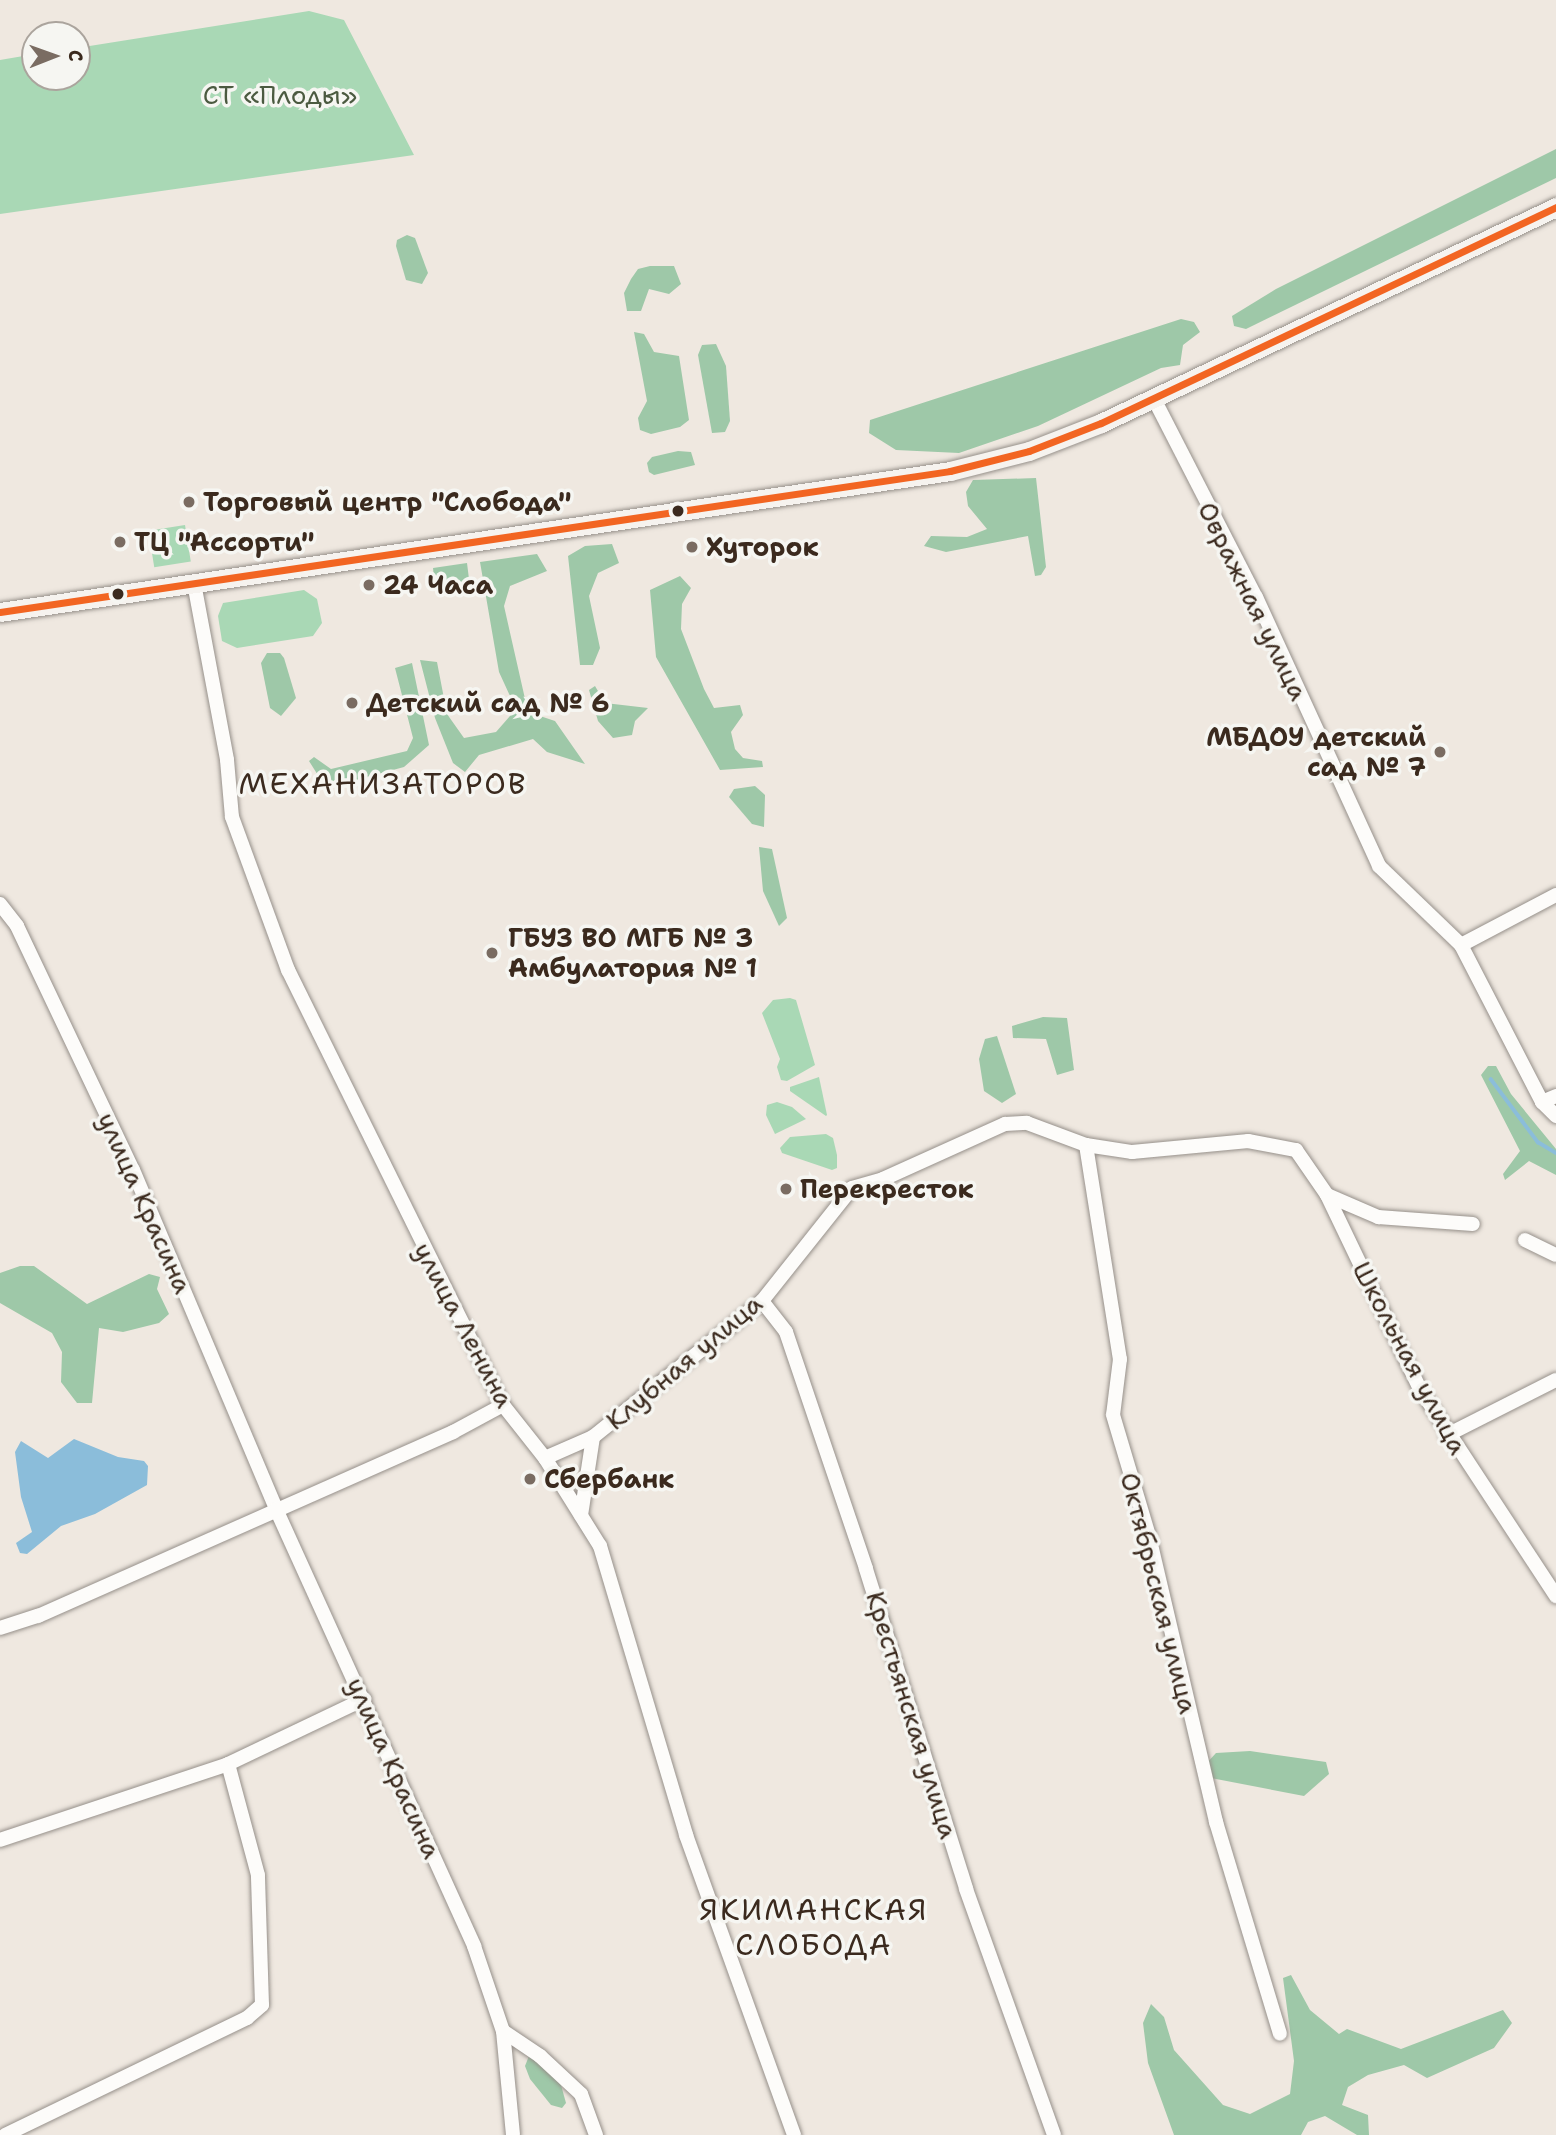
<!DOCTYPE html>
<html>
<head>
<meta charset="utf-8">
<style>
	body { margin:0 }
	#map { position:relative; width:1556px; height:2135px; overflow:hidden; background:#efe8e0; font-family:"Shantell Sans",sans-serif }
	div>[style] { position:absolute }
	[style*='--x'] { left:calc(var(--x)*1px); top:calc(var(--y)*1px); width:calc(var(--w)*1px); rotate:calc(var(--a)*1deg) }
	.green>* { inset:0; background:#a9d8b5; transform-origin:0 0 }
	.forest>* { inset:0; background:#9ec8a8 }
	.water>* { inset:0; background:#8bbdda }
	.stream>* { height:3.5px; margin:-1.75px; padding:0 1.75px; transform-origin:1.75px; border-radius:1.75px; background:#8bbdda }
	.roads { filter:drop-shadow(0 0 2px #96908a) drop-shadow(0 0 2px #96908a) }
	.minor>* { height:14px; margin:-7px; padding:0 7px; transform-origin:7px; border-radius:7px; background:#fdfcfa }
	.secondary>* { height:19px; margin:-9.5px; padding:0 9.5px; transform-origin:9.5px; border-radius:9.5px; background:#f6f3ef }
	.bus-1>* { height:7px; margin:-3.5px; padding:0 3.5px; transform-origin:3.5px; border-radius:3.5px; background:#f26522 }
	.dots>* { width:19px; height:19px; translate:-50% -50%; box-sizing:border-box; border:4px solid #f6f6f2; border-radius:50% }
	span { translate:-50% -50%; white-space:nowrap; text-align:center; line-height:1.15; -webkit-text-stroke:7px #f6f6f2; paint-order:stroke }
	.park-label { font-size:26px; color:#4b5a40 }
	.poi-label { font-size:26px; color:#3b2a1e; font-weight:700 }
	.left { translate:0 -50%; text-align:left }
	.right { translate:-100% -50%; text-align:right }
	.street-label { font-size:26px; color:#3b2a1e }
	.quarter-label { font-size:30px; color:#3b2a1e; letter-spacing:2px }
	.north { position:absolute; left:21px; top:21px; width:70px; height:70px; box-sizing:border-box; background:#f6f6f2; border:2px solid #aba49d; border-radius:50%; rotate:89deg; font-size:19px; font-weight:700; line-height:28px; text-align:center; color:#3b2a1e }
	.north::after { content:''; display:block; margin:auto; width:24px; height:32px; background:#7a6c62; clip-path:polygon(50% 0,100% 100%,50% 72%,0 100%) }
</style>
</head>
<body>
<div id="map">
	<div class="green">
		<i style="clip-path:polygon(309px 11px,344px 20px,414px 155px,0 214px,0 60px,35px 54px,35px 77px,77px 77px,77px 48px)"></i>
		<i style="left:185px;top:525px;width:37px;height:37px;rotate:81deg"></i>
		<i style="clip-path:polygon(304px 590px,317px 599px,322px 623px,313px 636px,237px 648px,222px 641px,218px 616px,223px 603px)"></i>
		<i style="clip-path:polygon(790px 998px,796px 1000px,815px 1065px,787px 1081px,781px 1080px,777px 1067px,780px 1059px,762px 1013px,773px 1000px)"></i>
		<i style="clip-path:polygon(819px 1077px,827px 1115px,826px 1116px,790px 1091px,790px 1087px)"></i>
		<i style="clip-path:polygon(777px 1102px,792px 1107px,806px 1119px,775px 1134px,766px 1115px,767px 1105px)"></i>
		<i style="clip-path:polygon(826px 1134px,833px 1138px,837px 1155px,837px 1168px,832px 1170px,782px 1153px,780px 1148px,790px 1137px)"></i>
	</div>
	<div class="forest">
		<i style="clip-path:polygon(1556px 149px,1556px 178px,1246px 329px,1234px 326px,1232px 316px,1276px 289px)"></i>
		<i style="clip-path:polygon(407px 235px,415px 238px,428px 273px,422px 284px,406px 280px,396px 246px,397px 240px)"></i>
		<i style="clip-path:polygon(650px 266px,674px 266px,681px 284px,669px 294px,649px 289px,641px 311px,627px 311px,624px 293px,631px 279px,638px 269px)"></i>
		<i style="clip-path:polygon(1181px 319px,1194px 322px,1200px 332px,1183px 345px,1180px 365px,1161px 368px,1038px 426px,959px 453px,896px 450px,869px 433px,870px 420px)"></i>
		<i style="clip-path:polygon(634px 332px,644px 334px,654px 352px,679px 356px,689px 420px,680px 427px,651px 434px,640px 430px,638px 418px,647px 401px)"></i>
		<i style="clip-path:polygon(716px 344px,726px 366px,730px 421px,725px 432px,712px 433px,698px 355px,702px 345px)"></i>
		<i style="clip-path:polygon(678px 451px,691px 452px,695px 465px,654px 475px,649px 472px,647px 463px,652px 457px)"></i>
		<i style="clip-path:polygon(1036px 478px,1046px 567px,1041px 575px,1035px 576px,1028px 536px,946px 552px,924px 546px,931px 536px,967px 537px,987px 529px,968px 506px,966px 492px,973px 480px)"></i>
		<i style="clip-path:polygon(612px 544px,619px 563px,598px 573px,589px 596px,600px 648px,593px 665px,580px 665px,568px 556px,585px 546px)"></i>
		<i style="clip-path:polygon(537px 554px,547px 571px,510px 586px,504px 606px,528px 712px,555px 721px,585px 764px,547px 752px,533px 739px,479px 755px,465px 772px,453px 763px,435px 718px,420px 660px,437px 662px,447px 714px,464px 738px,496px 732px,516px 709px,499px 672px,480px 562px)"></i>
		<i style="clip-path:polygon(467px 563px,469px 579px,465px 586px,434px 578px,433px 568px)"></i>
		<i style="clip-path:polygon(680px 576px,691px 588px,682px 604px,681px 629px,704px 689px,714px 708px,740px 705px,743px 715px,731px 732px,735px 749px,743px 758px,762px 761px,763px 767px,720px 770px,656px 657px,650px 590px)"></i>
		<i style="clip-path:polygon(267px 653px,280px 653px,284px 658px,296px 698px,281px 716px,270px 708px,261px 663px)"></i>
		<i style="clip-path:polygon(412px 663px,429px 745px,404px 767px,326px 788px,309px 761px,314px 757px,331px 769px,407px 751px,413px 738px,395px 668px)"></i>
		<i style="clip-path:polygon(595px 686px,605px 703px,648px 708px,635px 721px,632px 735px,613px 738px,598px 721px,589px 690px)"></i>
		<i style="clip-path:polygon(755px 786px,765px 795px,764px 827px,752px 824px,729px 797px,734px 789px)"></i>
		<i style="clip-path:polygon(759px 847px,772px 849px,787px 918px,779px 926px,763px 891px)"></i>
		<i style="clip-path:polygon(1043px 1017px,1067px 1018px,1074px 1070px,1057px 1075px,1046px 1039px,1013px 1038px,1012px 1026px)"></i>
		<i style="clip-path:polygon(997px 1036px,1016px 1094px,1002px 1103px,984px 1091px,979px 1059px,985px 1039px)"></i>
		<i style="clip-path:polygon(1488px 1066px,1496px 1066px,1511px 1094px,1556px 1149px,1556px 1175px,1529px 1161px,1505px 1180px,1503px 1174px,1520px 1151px,1481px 1075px)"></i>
		<i style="clip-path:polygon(20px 1266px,34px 1266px,87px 1304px,149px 1274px,160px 1277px,157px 1289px,169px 1314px,159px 1323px,123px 1332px,99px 1328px,92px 1403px,77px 1403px,61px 1382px,62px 1352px,52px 1333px,0 1303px,0 1273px)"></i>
		<i style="clip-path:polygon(1250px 1751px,1326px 1762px,1329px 1774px,1304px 1796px,1211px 1778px,1206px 1764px,1216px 1753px)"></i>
		<i style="clip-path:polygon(1291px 1975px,1310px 2010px,1339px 2034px,1347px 2029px,1401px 2049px,1503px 2010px,1512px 2023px,1494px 2048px,1427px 2078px,1404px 2065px,1368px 2075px,1348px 2087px,1342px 2105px,1368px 2115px,1369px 2135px,1357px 2135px,1325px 2116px,1308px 2122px,1301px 2135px,1174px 2135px,1148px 2063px,1143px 2023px,1151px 2004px,1164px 2017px,1174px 2050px,1223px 2105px,1250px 2114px,1290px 2094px,1294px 2061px,1283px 1978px)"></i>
		<i style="clip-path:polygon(529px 2056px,541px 2062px,561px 2085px,566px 2103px,562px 2108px,551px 2105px,530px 2079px,525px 2066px)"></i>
	</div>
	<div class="water">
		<i style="clip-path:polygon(74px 1439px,118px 1457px,144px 1461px,148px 1466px,147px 1485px,95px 1514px,61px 1526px,27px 1554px,20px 1553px,16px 1543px,32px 1532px,21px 1497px,15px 1452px,21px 1441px,48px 1458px)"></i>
	</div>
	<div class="stream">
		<i style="--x:1491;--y:1079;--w:79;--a:53.3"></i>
		<i style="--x:1538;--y:1142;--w:21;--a:31"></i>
	</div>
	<div class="roads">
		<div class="minor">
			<i style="--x:1153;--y:397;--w:225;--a:62.8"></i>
			<i style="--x:1256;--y:597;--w:296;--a:65.4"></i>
			<i style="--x:1379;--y:866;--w:114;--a:43.9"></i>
			<i style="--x:1461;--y:945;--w:177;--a:62.7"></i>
			<i style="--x:1542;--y:1102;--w:20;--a:45"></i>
			<i style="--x:194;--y:583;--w:180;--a:79.4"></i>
			<i style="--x:227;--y:760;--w:57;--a:85"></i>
			<i style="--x:232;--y:817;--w:163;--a:69.9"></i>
			<i style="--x:288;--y:970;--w:485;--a:63.7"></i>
			<i style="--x:503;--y:1405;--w:68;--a:51.6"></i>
			<i style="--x:545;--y:1458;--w:104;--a:58"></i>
			<i style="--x:600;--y:1546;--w:302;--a:73.4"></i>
			<i style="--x:686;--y:1835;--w:319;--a:70.2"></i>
			<i style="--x:0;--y:904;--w:28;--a:52"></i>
			<i style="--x:17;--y:926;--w:270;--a:64.6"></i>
			<i style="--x:133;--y:1170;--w:368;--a:67.1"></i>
			<i style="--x:276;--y:1509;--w:480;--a:65.6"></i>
			<i style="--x:474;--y:1946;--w:90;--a:71.2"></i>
			<i style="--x:503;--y:2031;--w:45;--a:34"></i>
			<i style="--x:540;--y:2056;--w:56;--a:42.8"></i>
			<i style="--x:581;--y:2094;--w:44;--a:69.9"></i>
			<i style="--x:1461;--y:945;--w:107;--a:-27.8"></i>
			<i style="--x:1542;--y:1102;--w:15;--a:-23"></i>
			<i style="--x:1086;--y:1145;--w:217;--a:81"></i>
			<i style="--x:1120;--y:1359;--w:56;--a:97.1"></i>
			<i style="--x:1113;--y:1415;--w:126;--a:73.4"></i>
			<i style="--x:1149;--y:1536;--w:294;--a:76.8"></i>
			<i style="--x:1216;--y:1822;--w:221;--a:73.2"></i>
			<i style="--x:1327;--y:1195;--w:56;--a:23.3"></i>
			<i style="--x:1378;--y:1217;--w:95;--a:4.2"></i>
			<i style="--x:1525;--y:1240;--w:34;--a:26"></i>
			<i style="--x:762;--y:1301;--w:39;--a:52"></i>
			<i style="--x:786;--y:1332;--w:250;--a:71.3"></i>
			<i style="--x:866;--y:1569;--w:335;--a:72.6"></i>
			<i style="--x:966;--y:1889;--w:261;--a:70.3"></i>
			<i style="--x:1447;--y:1435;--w:122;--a:-26.8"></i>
			<i style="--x:593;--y:1437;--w:217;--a:-38.8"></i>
			<i style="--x:762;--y:1301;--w:144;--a:-51.5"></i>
			<i style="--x:852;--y:1188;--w:32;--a:-16"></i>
			<i style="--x:883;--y:1179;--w:134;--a:-24.3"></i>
			<i style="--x:1005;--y:1124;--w:22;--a:-3"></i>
			<i style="--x:1027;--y:1123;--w:63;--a:20.4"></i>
			<i style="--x:1086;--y:1145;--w:47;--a:8.7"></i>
			<i style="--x:1132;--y:1152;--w:117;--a:-5.4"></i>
			<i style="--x:1248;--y:1141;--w:49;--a:10.6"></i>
			<i style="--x:1296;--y:1150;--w:55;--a:55.4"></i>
			<i style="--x:1327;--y:1195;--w:215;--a:64.4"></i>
			<i style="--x:1420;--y:1389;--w:248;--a:56.7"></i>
			<i style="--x:545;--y:1458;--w:52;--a:-23.6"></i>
			<i style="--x:593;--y:1437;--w:79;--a:98.7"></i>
			<i style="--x:0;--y:1628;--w:40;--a:-18"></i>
			<i style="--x:38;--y:1616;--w:454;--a:-23.9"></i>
			<i style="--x:453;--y:1432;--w:57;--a:-28.4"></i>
			<i style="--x:0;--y:1840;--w:240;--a:-18.4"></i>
			<i style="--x:228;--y:1764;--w:151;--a:-25.5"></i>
			<i style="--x:503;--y:2031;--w:104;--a:84.5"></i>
			<i style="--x:5;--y:2135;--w:269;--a:-25.8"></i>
			<i style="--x:247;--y:2018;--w:20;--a:-41"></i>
			<i style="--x:262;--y:2005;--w:130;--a:-91.8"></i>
			<i style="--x:258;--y:1875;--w:115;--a:-105.1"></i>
		</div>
		<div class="secondary">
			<i style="--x:0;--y:612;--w:960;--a:-8.44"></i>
			<i style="--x:950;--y:471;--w:81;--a:-14.2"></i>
			<i style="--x:1029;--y:451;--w:77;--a:-21.3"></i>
			<i style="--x:1101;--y:423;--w:504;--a:-25.39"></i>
		</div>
	</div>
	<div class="bus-1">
		<i style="--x:0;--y:612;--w:960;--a:-8.44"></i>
		<i style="--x:950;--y:471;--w:81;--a:-14.2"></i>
		<i style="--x:1029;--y:451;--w:77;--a:-21.3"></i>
		<i style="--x:1101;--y:423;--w:504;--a:-25.39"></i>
	</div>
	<div class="dots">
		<i style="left:189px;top:502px;background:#7a6c62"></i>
		<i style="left:678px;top:511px;background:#3b2a1e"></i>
		<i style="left:120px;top:542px;background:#7a6c62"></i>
		<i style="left:692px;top:547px;background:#7a6c62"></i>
		<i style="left:369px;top:585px;background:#7a6c62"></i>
		<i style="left:118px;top:594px;background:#3b2a1e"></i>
		<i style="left:352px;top:703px;background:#7a6c62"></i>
		<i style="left:1440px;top:752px;background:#7a6c62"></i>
		<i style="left:492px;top:953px;background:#7a6c62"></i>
		<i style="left:786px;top:1189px;background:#7a6c62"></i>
		<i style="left:530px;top:1479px;background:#7a6c62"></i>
	</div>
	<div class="park-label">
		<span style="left:280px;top:95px">СТ «Плоды»</span>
	</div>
	<div class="poi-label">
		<span class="left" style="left:203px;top:502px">Торговый центр "Слобода"</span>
		<span class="left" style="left:134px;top:542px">ТЦ "Ассорти"</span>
		<span class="left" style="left:706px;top:547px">Хуторок</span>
		<span class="left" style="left:383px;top:585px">24 Часа</span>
		<span class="left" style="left:366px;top:703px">Детский сад № 6</span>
		<span class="right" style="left:1426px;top:752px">МБДОУ детский<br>сад № 7</span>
		<span class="left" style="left:508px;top:953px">ГБУЗ ВО МГБ № 3<br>Амбулатория № 1</span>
		<span class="left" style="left:800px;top:1189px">Перекресток</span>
		<span class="left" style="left:544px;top:1479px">Сбербанк</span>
	</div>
	<div class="street-label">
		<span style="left:1253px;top:601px;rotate:64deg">Овражная улица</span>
		<span style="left:145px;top:1203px;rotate:66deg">улица Красина</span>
		<span style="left:464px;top:1325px;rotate:62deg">улица Ленина</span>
		<span style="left:1410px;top:1358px;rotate:62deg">Школьная улица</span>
		<span style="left:684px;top:1362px;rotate:-40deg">Клубная улица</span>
		<span style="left:1159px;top:1593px;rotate:76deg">Октябрьская улица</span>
		<span style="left:912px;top:1715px;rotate:73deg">Крестьянская улица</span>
		<span style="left:394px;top:1768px;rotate:66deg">улица Красина</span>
	</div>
	<div class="quarter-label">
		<span style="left:383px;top:784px">МЕХАНИЗАТОРОВ</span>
		<span style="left:814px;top:1927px">ЯКИМАНСКАЯ<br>СЛОБОДА</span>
	</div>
	<div class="north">С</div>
</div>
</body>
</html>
